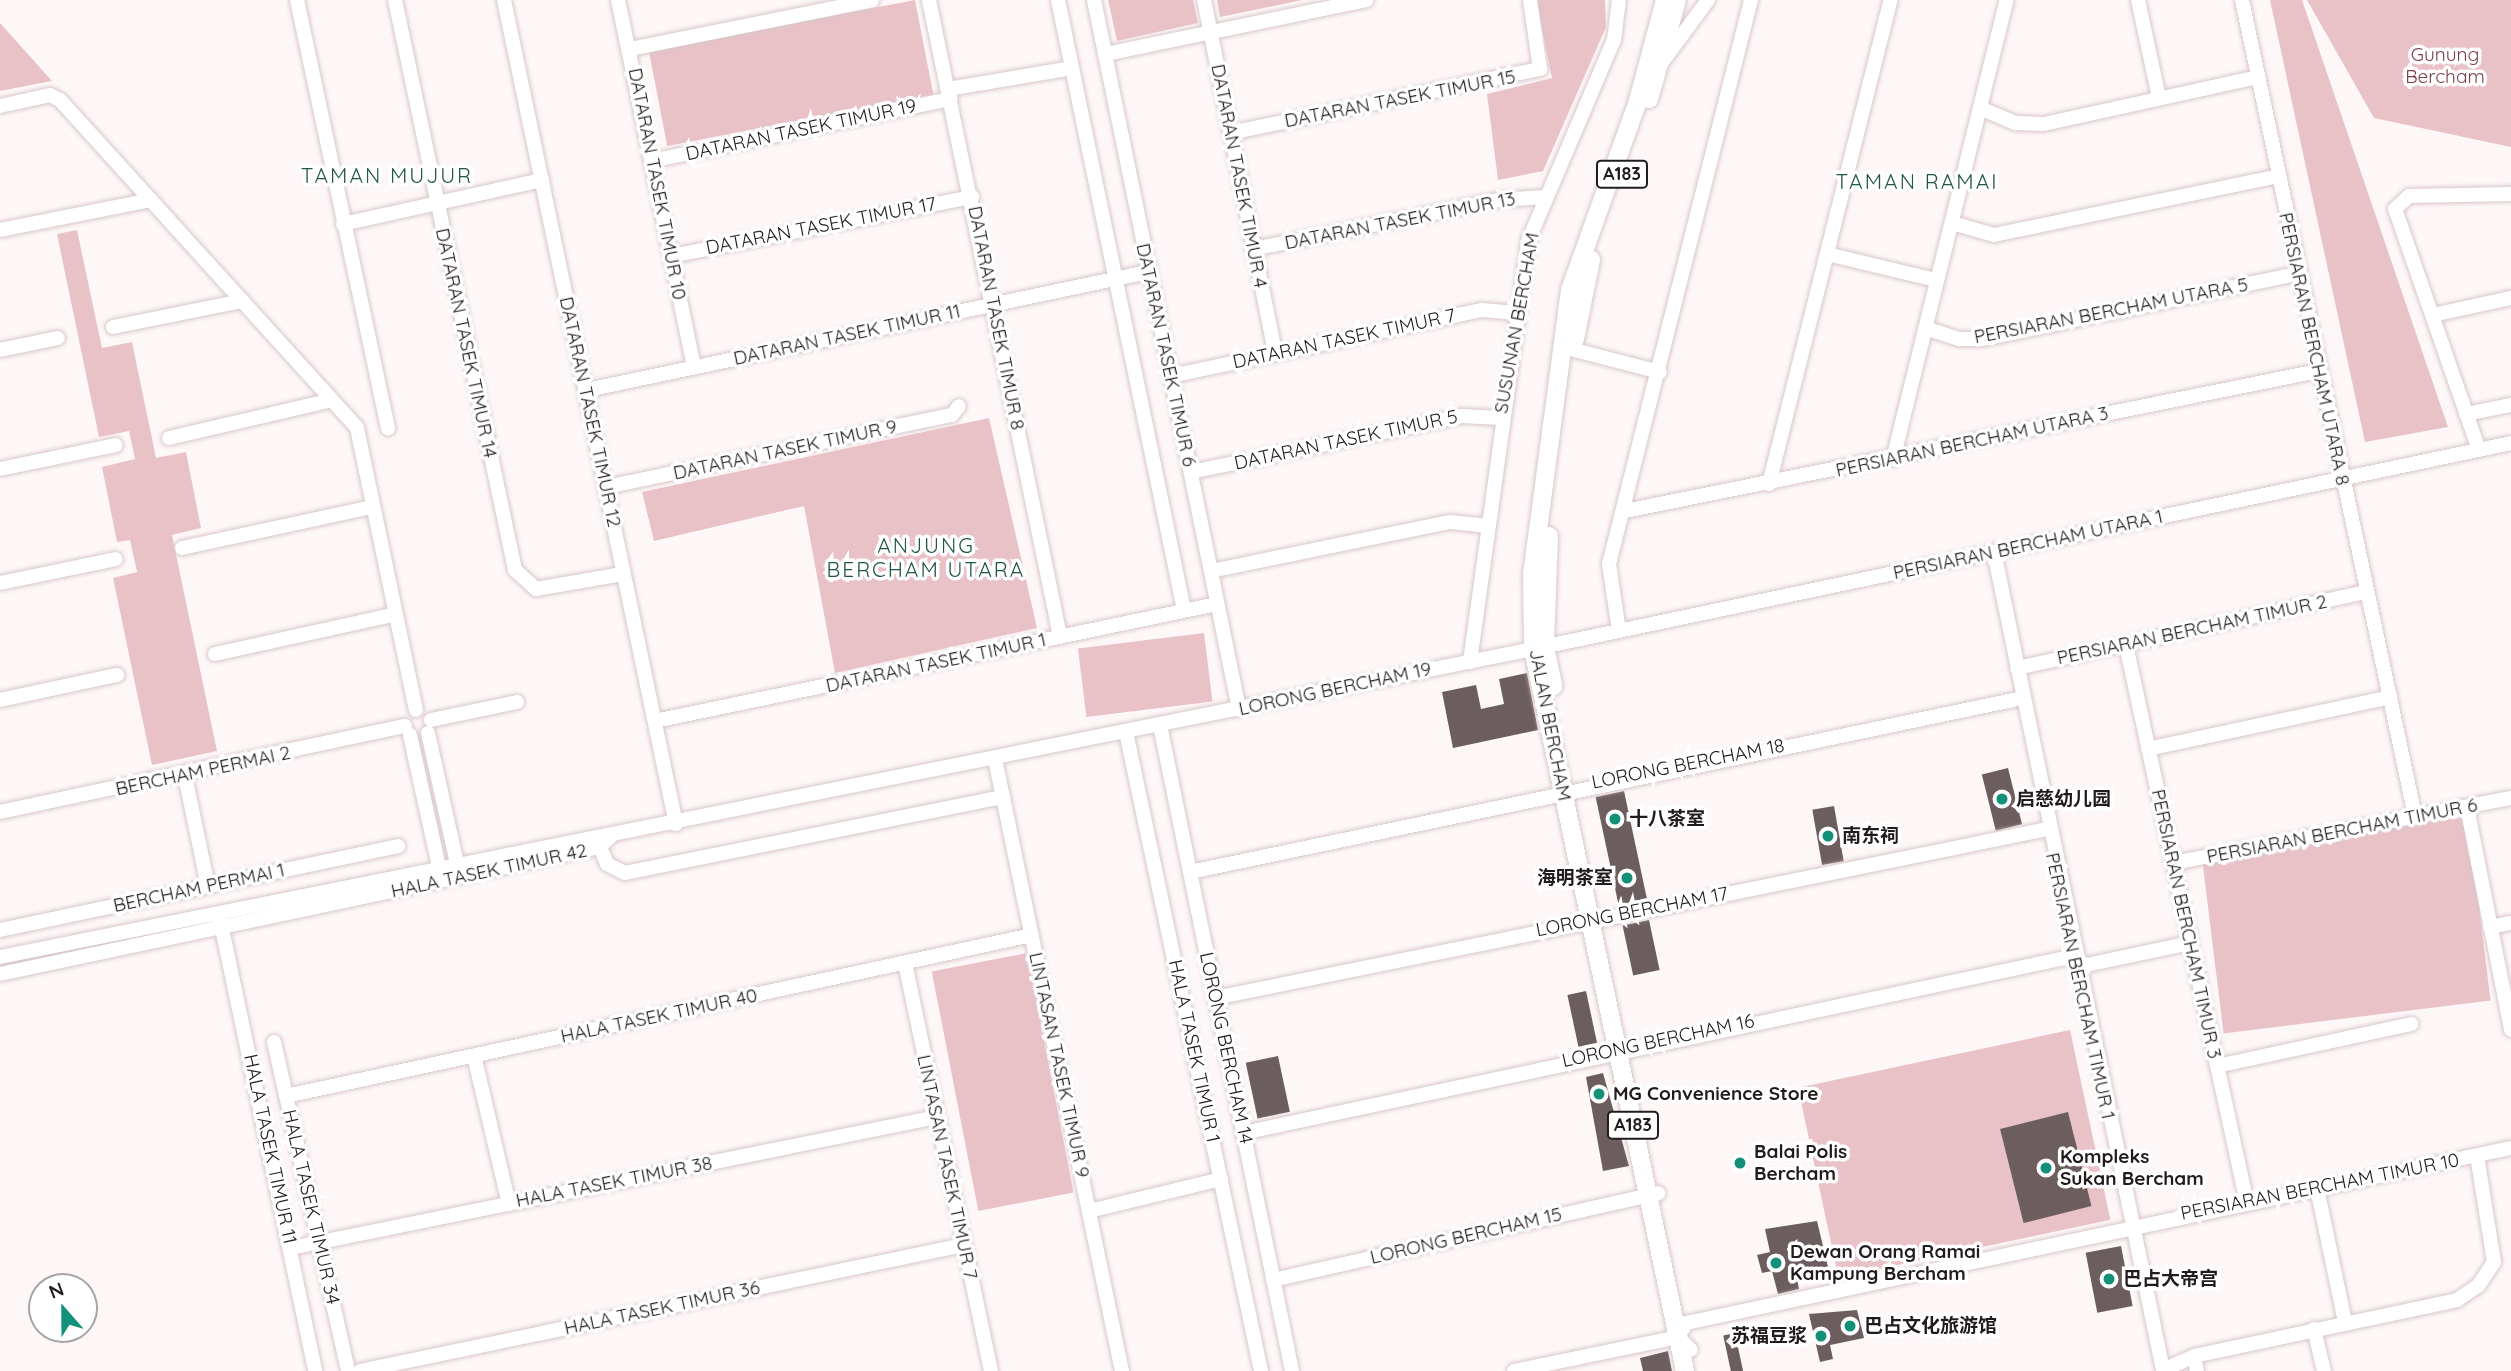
<!DOCTYPE html>
<html>
<head>
<meta charset="utf-8">
<style>
	body { margin:0 }
	#map { position:relative; width:2511px; height:1371px; overflow:hidden; background:#fef7f8; font-family:Quicksand,"Noto Sans SC",sans-serif }
	div>[style] { position:absolute }
	[style*='--x'] { left:calc(var(--x)*1px); top:calc(var(--y)*1px); width:calc(var(--w)*1px); rotate:calc(var(--a)*1deg) }
	.green>* { inset:0; background:#e9c2c8; transform-origin:0 0 }
	.building>* { inset:0; background:#6c5d5f; transform-origin:0 0 }
	.roads { filter:drop-shadow(0 0 2px #d9c7c9) drop-shadow(0 0 2px #d9c7c9) }
	.minor>* { height:14px; margin:-7px; padding:0 7px; transform-origin:7px; border-radius:7px; background:#fff }
	.major>* { height:18px; margin:-9px; padding:0 9px; transform-origin:9px; border-radius:9px; background:#fff }
	.dots>* { width:19px; height:19px; translate:-50% -50%; box-sizing:border-box; border:4px solid #fff; border-radius:50% }
	span { translate:-50% -50%; white-space:nowrap; text-align:center; line-height:1.15; -webkit-text-stroke:7px #fff; paint-order:stroke }
	.shield-label span { padding:2px 5px; background:#fff; border:2px solid; border-radius:5px; -webkit-text-stroke-width:0 }
	.shield-label { font-size:18px; color:#221b1c; font-weight:700 }
	.park-label { font-size:19px; color:#7b3f4b }
	.street-label { font-size:19px; color:#221b1c }
	.poi-label { font-size:19px; color:#221b1c; font-weight:700 }
	.left { translate:0 -50%; text-align:left }
	.right { translate:-100% -50%; text-align:right }
	.neighbourhood-label { font-size:21px; color:#215649; letter-spacing:2px }
	.north { position:absolute; left:28px; top:1273px; width:70px; height:70px; box-sizing:border-box; background:#fff; border:2px solid #a7a4a4; border-radius:50%; rotate:339deg; font-size:19px; font-weight:700; line-height:28px; text-align:center; color:#221b1c }
	.north::after { content:''; display:block; margin:auto; width:24px; height:32px; background:#129178; clip-path:polygon(50% 0,100% 100%,50% 72%,0 100%) }
</style>
</head>
<body>
<div id="map">
	<div class="green">
		<i style="left:915px;top:0;width:96px;height:271px;rotate:79deg"></i>
		<i style="clip-path:polygon(1108px 0,1193px 0,1198px 23px,1117px 41px)"></i>
		<i style="clip-path:polygon(1217px 0,1302px 0,1220px 17px)"></i>
		<i style="clip-path:polygon(1536px 0,1605px 0,1606px 27px,1543px 171px,1498px 180px,1487px 94px,1552px 78px)"></i>
		<i style="clip-path:polygon(2270px 0,2302px 0,2448px 427px,2365px 442px)"></i>
		<i style="clip-path:polygon(2307px 0,2511px 0,2511px 147px,2374px 118px)"></i>
		<i style="clip-path:polygon(0 23px,52px 81px,0 91px)"></i>
		<i style="clip-path:polygon(77px 230px,102px 348px,132px 342px,156px 458px,186px 452px,201px 528px,172px 535px,217px 751px,152px 765px,113px 578px,137px 572px,130px 540px,117px 542px,102px 467px,135px 459px,129px 431px,99px 437px,57px 234px)"></i>
		<i style="clip-path:polygon(989px 418px,1037px 628px,835px 673px,804px 506px,654px 541px,642px 492px)"></i>
		<i style="left:1204px;top:633px;width:69px;height:127px;rotate:83deg"></i>
		<i style="left:2468px;top:817px;width:185px;height:269px;rotate:83deg"></i>
		<i style="left:1027px;top:953px;width:244px;height:97px;rotate:79deg"></i>
		<i style="left:2070px;top:1030px;width:194px;height:278px;rotate:78deg"></i>
	</div>
	<div class="building">
		<i style="clip-path:polygon(1527px 673px,1538px 730px,1453px 748px,1442px 692px,1476px 685px,1481px 709px,1504px 704px,1499px 679px)"></i>
		<i style="left:2008px;top:768px;width:58px;height:27px;rotate:76deg"></i>
		<i style="left:1624px;top:791px;width:112px;height:29px;rotate:78deg"></i>
		<i style="left:1834px;top:806px;width:56px;height:22px;rotate:80deg"></i>
		<i style="left:1649px;top:920px;width:51px;height:27px;rotate:78deg"></i>
		<i style="left:1586px;top:991px;width:53px;height:19px;rotate:78deg"></i>
		<i style="left:1278px;top:1056px;width:57px;height:33px;rotate:78deg"></i>
		<i style="clip-path:polygon(1603px 1073px,1629px 1166px,1603px 1171px,1586px 1077px)"></i>
		<i style="left:2068px;top:1112px;width:97px;height:70px;rotate:76deg"></i>
		<i style="clip-path:polygon(1817px 1221px,1829px 1271px,1797px 1279px,1799px 1289px,1778px 1294px,1772px 1271px,1762px 1273px,1757px 1255px,1770px 1252px,1765px 1229px)"></i>
		<i style="left:2121px;top:1246px;width:61px;height:36px;rotate:79deg"></i>
		<i style="clip-path:polygon(1857px 1310px,1864px 1338px,1830px 1345px,1833px 1359px,1820px 1362px,1809px 1314px)"></i>
		<i style="left:1735px;top:1333px;width:39px;height:12px;rotate:78deg"></i>
		<i style="clip-path:polygon(1668px 1351px,1672px 1371px,1643px 1371px,1640px 1358px)"></i>
	</div>
	<div class="roads">
		<div class="minor">
			<i style="--x:297;--y:0;--w:438;--a:78"></i>
			<i style="--x:395;--y:0;--w:582;--a:78.11"></i>
			<i style="--x:515;--y:570;--w:28;--a:42"></i>
			<i style="--x:536;--y:589;--w:88;--a:-9.8"></i>
			<i style="--x:504;--y:0;--w:842;--a:78.21"></i>
			<i style="--x:618;--y:0;--w:375;--a:78.3"></i>
			<i style="--x:929;--y:0;--w:649;--a:78.36"></i>
			<i style="--x:1058;--y:0;--w:623;--a:78.33"></i>
			<i style="--x:1094;--y:0;--w:724;--a:78.44"></i>
			<i style="--x:1204;--y:0;--w:359;--a:78.6"></i>
			<i style="--x:2138;--y:0;--w:100;--a:77.9"></i>
			<i style="--x:2242;--y:0;--w:834;--a:78.03"></i>
			<i style="--x:630;--y:49;--w:247;--a:-11.4"></i>
			<i style="--x:1106;--y:54;--w:266;--a:-11.7"></i>
			<i style="--x:1663;--y:61;--w:76;--a:-53.6"></i>
			<i style="--x:948;--y:89;--w:126;--a:-9.6"></i>
			<i style="--x:0;--y:106;--w:51;--a:-12.4"></i>
			<i style="--x:50;--y:95;--w:11;--a:27"></i>
			<i style="--x:60;--y:100;--w:442;--a:47.8"></i>
			<i style="--x:357;--y:428;--w:288;--a:78.2"></i>
			<i style="--x:1980;--y:108;--w:39;--a:23"></i>
			<i style="--x:2016;--y:123;--w:28;--a:2"></i>
			<i style="--x:2044;--y:124;--w:219;--a:-12.4"></i>
			<i style="--x:1230;--y:133;--w:317;--a:-11.7"></i>
			<i style="--x:1540;--y:69;--w:70;--a:-98.2"></i>
			<i style="--x:651;--y:161;--w:306;--a:-11.7"></i>
			<i style="--x:1952;--y:223;--w:44;--a:15.9"></i>
			<i style="--x:1994;--y:235;--w:291;--a:-11.7"></i>
			<i style="--x:343;--y:224;--w:204;--a:-12.5"></i>
			<i style="--x:0;--y:230;--w:154;--a:-11.2"></i>
			<i style="--x:1253;--y:249;--w:250;--a:-11.3"></i>
			<i style="--x:1498;--y:200;--w:48;--a:-3.6"></i>
			<i style="--x:1827;--y:254;--w:112;--a:13.4"></i>
			<i style="--x:671;--y:256;--w:307;--a:-11.1"></i>
			<i style="--x:2433;--y:315;--w:80;--a:-12.3"></i>
			<i style="--x:113;--y:327;--w:132;--a:-11.4"></i>
			<i style="--x:1925;--y:328;--w:36;--a:18"></i>
			<i style="--x:1959;--y:339;--w:24;--a:0"></i>
			<i style="--x:1983;--y:339;--w:321;--a:-11.7"></i>
			<i style="--x:1563;--y:347;--w:100;--a:14.5"></i>
			<i style="--x:0;--y:350;--w:59;--a:-11.7"></i>
			<i style="--x:1171;--y:376;--w:318;--a:-12"></i>
			<i style="--x:1482;--y:310;--w:35;--a:5"></i>
			<i style="--x:587;--y:390;--w:573;--a:-11.88"></i>
			<i style="--x:2466;--y:414;--w:46;--a:-11.3"></i>
			<i style="--x:169;--y:438;--w:167;--a:-13.1"></i>
			<i style="--x:2479;--y:450;--w:255;--a:-109.2"></i>
			<i style="--x:2395;--y:209;--w:19;--a:-43"></i>
			<i style="--x:2409;--y:196;--w:102;--a:-1.1"></i>
			<i style="--x:1893;--y:459;--w:473;--a:-76.1"></i>
			<i style="--x:0;--y:469;--w:118;--a:-11.7"></i>
			<i style="--x:1191;--y:472;--w:277;--a:-11.7"></i>
			<i style="--x:1462;--y:416;--w:39;--a:3"></i>
			<i style="--x:1769;--y:484;--w:499;--a:-75.9"></i>
			<i style="--x:606;--y:487;--w:353;--a:-11.8"></i>
			<i style="--x:952;--y:415;--w:11;--a:-52"></i>
			<i style="--x:1625;--y:511;--w:707;--a:-11.42"></i>
			<i style="--x:182;--y:548;--w:193;--a:-12.2"></i>
			<i style="--x:1994;--y:552;--w:835;--a:78.33"></i>
			<i style="--x:2163;--y:1370;--w:34;--a:-24"></i>
			<i style="--x:2194;--y:1356;--w:15;--a:79"></i>
			<i style="--x:1211;--y:571;--w:244;--a:-11.6"></i>
			<i style="--x:1450;--y:522;--w:39;--a:6"></i>
			<i style="--x:0;--y:583;--w:118;--a:-11.7"></i>
			<i style="--x:1619;--y:631;--w:68;--a:-98.5"></i>
			<i style="--x:1609;--y:564;--w:582;--a:-75.87"></i>
			<i style="--x:2126;--y:645;--w:571;--a:77.77"></i>
			<i style="--x:215;--y:654;--w:182;--a:-12.4"></i>
			<i style="--x:1470;--y:662;--w:427;--a:-82.1"></i>
			<i style="--x:1529;--y:239;--w:216;--a:-66.9"></i>
			<i style="--x:1614;--y:40;--w:40;--a:-82.9"></i>
			<i style="--x:2017;--y:668;--w:358;--a:-12.3"></i>
			<i style="--x:0;--y:700;--w:120;--a:-12.1"></i>
			<i style="--x:431;--y:720;--w:88;--a:-11.8"></i>
			<i style="--x:655;--y:721;--w:574;--a:-11.76"></i>
			<i style="--x:1160;--y:725;--w:659;--a:78.45"></i>
			<i style="--x:1126;--y:732;--w:653;--a:78.07"></i>
			<i style="--x:428;--y:733;--w:138;--a:77.5"></i>
			<i style="--x:410;--y:735;--w:140;--a:77.6"></i>
			<i style="--x:2148;--y:749;--w:248;--a:-12.1"></i>
			<i style="--x:995;--y:759;--w:625;--a:78.28"></i>
			<i style="--x:185;--y:776;--w:112;--a:78.2"></i>
			<i style="--x:2467;--y:807;--w:227;--a:78.8"></i>
			<i style="--x:0;--y:812;--w:414;--a:-12"></i>
			<i style="--x:597;--y:840;--w:26;--a:67"></i>
			<i style="--x:607;--y:864;--w:20;--a:27"></i>
			<i style="--x:625;--y:873;--w:386;--a:-11.4"></i>
			<i style="--x:2173;--y:863;--w:344;--a:-10.9"></i>
			<i style="--x:1190;--y:872;--w:851;--a:-11.8"></i>
			<i style="--x:220;--y:919;--w:462;--a:78.1"></i>
			<i style="--x:2490;--y:927;--w:21;--a:-11"></i>
			<i style="--x:0;--y:930;--w:407;--a:-11.9"></i>
			<i style="--x:0;--y:957;--w:1564;--a:-11.36"></i>
			<i style="--x:1533;--y:649;--w:999;--a:-11.89"></i>
			<i style="--x:905;--y:963;--w:417;--a:78.1"></i>
			<i style="--x:2077;--y:967;--w:116;--a:-12"></i>
			<i style="--x:0;--y:974;--w:612;--a:-11.97"></i>
			<i style="--x:599;--y:847;--w:15;--a:-42"></i>
			<i style="--x:1215;--y:998;--w:850;--a:-11.47"></i>
			<i style="--x:274;--y:1042;--w:337;--a:77.3"></i>
			<i style="--x:474;--y:1056;--w:152;--a:76.7"></i>
			<i style="--x:2217;--y:1066;--w:199;--a:-12.2"></i>
			<i style="--x:286;--y:1096;--w:763;--a:-12.18"></i>
			<i style="--x:1243;--y:1133;--w:850;--a:-12.02"></i>
			<i style="--x:2317;--y:1188;--w:137;--a:78.2"></i>
			<i style="--x:1089;--y:1211;--w:136;--a:-13.6"></i>
			<i style="--x:291;--y:1248;--w:658;--a:-11.48"></i>
			<i style="--x:1273;--y:1280;--w:395;--a:-12.7"></i>
			<i style="--x:2314;--y:1329;--w:43;--a:76.6"></i>
			<i style="--x:1678;--y:1337;--w:16;--a:-60"></i>
			<i style="--x:1686;--y:1323;--w:843;--a:-11.98"></i>
			<i style="--x:2194;--y:1356;--w:269;--a:-12"></i>
			<i style="--x:2457;--y:1300;--w:25;--a:-34"></i>
			<i style="--x:2478;--y:1286;--w:29;--a:-56"></i>
			<i style="--x:2494;--y:1262;--w:107;--a:-99.1"></i>
			<i style="--x:360;--y:1371;--w:616;--a:-11.8"></i>
			<i style="--x:1514;--y:1371;--w:167;--a:-11.7"></i>
			<i style="--x:1678;--y:1337;--w:18;--a:45"></i>
		</div>
		<div class="major">
			<i style="--x:1665;--y:0;--w:105;--a:105"></i>
			<i style="--x:1638;--y:101;--w:201;--a:109.8"></i>
			<i style="--x:1570;--y:290;--w:286;--a:97.6"></i>
			<i style="--x:1532;--y:573;--w:76;--a:89.2"></i>
			<i style="--x:1533;--y:649;--w:738;--a:78.11"></i>
			<i style="--x:1649;--y:99;--w:103;--a:-74.2"></i>
			<i style="--x:1575;--y:339;--w:81;--a:-78.6"></i>
			<i style="--x:1549;--y:536;--w:111;--a:92.1"></i>
			<i style="--x:1545;--y:647;--w:40;--a:78"></i>
		</div>
	</div>
	<div class="dots">
		<i style="left:2002px;top:799px;background:#129178"></i>
		<i style="left:1615px;top:819px;background:#129178"></i>
		<i style="left:1828px;top:836px;background:#129178"></i>
		<i style="left:1627px;top:878px;background:#129178"></i>
		<i style="left:1599px;top:1094px;background:#129178"></i>
		<i style="left:1740px;top:1163px;background:#129178"></i>
		<i style="left:2046px;top:1168px;background:#129178"></i>
		<i style="left:1776px;top:1263px;background:#129178"></i>
		<i style="left:2109px;top:1279px;background:#129178"></i>
		<i style="left:1850px;top:1326px;background:#129178"></i>
		<i style="left:1821px;top:1336px;background:#129178"></i>
	</div>
	<div class="shield-label">
		<span style="left:1622px;top:174px">A183</span>
		<span style="left:1633px;top:1125px">A183</span>
	</div>
	<div class="park-label">
		<span style="left:2445px;top:66px">Gunung<br>Bercham</span>
	</div>
	<div class="street-label">
		<span style="left:1400px;top:99px;rotate:-11deg">DATARAN TASEK TIMUR 15</span>
		<span style="left:801px;top:130px;rotate:-12deg">DATARAN TASEK TIMUR 19</span>
		<span style="left:1239px;top:176px;rotate:79deg">DATARAN TASEK TIMUR 4</span>
		<span style="left:657px;top:184px;rotate:79deg">DATARAN TASEK TIMUR 10</span>
		<span style="left:1400px;top:221px;rotate:-11deg">DATARAN TASEK TIMUR 13</span>
		<span style="left:821px;top:226px;rotate:-11deg">DATARAN TASEK TIMUR 17</span>
		<span style="left:2111px;top:311px;rotate:-11deg">PERSIARAN BERCHAM UTARA 5</span>
		<span style="left:996px;top:318px;rotate:79deg">DATARAN TASEK TIMUR 8</span>
		<span style="left:1517px;top:323px;rotate:-80deg">SUSUNAN BERCHAM</span>
		<span style="left:847px;top:335px;rotate:-12deg">DATARAN TASEK TIMUR 11</span>
		<span style="left:1344px;top:339px;rotate:-12deg">DATARAN TASEK TIMUR 7</span>
		<span style="left:466px;top:343px;rotate:78deg">DATARAN TASEK TIMUR 14</span>
		<span style="left:2314px;top:349px;rotate:78deg">PERSIARAN BERCHAM UTARA 8</span>
		<span style="left:1166px;top:355px;rotate:78deg">DATARAN TASEK TIMUR 6</span>
		<span style="left:590px;top:412px;rotate:78deg">DATARAN TASEK TIMUR 12</span>
		<span style="left:1346px;top:440px;rotate:-12deg">DATARAN TASEK TIMUR 5</span>
		<span style="left:1972px;top:442px;rotate:-12deg">PERSIARAN BERCHAM UTARA 3</span>
		<span style="left:785px;top:450px;rotate:-12deg">DATARAN TASEK TIMUR 9</span>
		<span style="left:2028px;top:545px;rotate:-12deg">PERSIARAN BERCHAM UTARA 1</span>
		<span style="left:2192px;top:630px;rotate:-12deg">PERSIARAN BERCHAM TIMUR 2</span>
		<span style="left:936px;top:663px;rotate:-12deg">DATARAN TASEK TIMUR 1</span>
		<span style="left:1335px;top:689px;rotate:-12deg">LORONG BERCHAM 19</span>
		<span style="left:1550px;top:725px;rotate:79deg">JALAN BERCHAM</span>
		<span style="left:1688px;top:764px;rotate:-11deg">LORONG BERCHAM 18</span>
		<span style="left:203px;top:771px;rotate:-12deg">BERCHAM PERMAI 2</span>
		<span style="left:2342px;top:831px;rotate:-11deg">PERSIARAN BERCHAM TIMUR 6</span>
		<span style="left:489px;top:871px;rotate:-12deg">HALA TASEK TIMUR 42</span>
		<span style="left:199px;top:888px;rotate:-12deg">BERCHAM PERMAI 1</span>
		<span style="left:1632px;top:912px;rotate:-11deg">LORONG BERCHAM 17</span>
		<span style="left:2186px;top:924px;rotate:78deg">PERSIARAN BERCHAM TIMUR 3</span>
		<span style="left:2080px;top:986px;rotate:78deg">PERSIARAN BERCHAM TIMUR 1</span>
		<span style="left:659px;top:1016px;rotate:-12deg">HALA TASEK TIMUR 40</span>
		<span style="left:1658px;top:1041px;rotate:-12deg">LORONG BERCHAM 16</span>
		<span style="left:1226px;top:1048px;rotate:78deg">LORONG BERCHAM 14</span>
		<span style="left:1194px;top:1051px;rotate:78deg">HALA TASEK TIMUR 1</span>
		<span style="left:1059px;top:1065px;rotate:78deg">LINTASAN TASEK TIMUR 9</span>
		<span style="left:270px;top:1149px;rotate:78deg">HALA TASEK TIMUR 11</span>
		<span style="left:947px;top:1167px;rotate:78deg">LINTASAN TASEK TIMUR 7</span>
		<span style="left:614px;top:1182px;rotate:-11deg">HALA TASEK TIMUR 38</span>
		<span style="left:2320px;top:1187px;rotate:-11deg">PERSIARAN BERCHAM TIMUR 10</span>
		<span style="left:311px;top:1207px;rotate:77deg">HALA TASEK TIMUR 34</span>
		<span style="left:1466px;top:1236px;rotate:-13deg">LORONG BERCHAM 15</span>
		<span style="left:662px;top:1308px;rotate:-12deg">HALA TASEK TIMUR 36</span>
	</div>
	<div class="poi-label">
		<span class="left" style="left:2016px;top:799px">启慈幼儿园</span>
		<span class="left" style="left:1629px;top:819px">十八茶室</span>
		<span class="left" style="left:1842px;top:836px">南东祠</span>
		<span class="right" style="left:1613px;top:878px">海明茶室</span>
		<span class="left" style="left:1613px;top:1094px">MG Convenience Store</span>
		<span class="left" style="left:1754px;top:1163px">Balai Polis<br>Bercham</span>
		<span class="left" style="left:2060px;top:1168px">Kompleks<br>Sukan Bercham</span>
		<span class="left" style="left:1790px;top:1263px">Dewan Orang Ramai<br>Kampung Bercham</span>
		<span class="left" style="left:2123px;top:1279px">巴占大帝宫</span>
		<span class="left" style="left:1864px;top:1326px">巴占文化旅游馆</span>
		<span class="right" style="left:1807px;top:1336px">苏福豆浆</span>
	</div>
	<div class="neighbourhood-label">
		<span style="left:387px;top:175px">TAMAN MUJUR</span>
		<span style="left:1917px;top:181px">TAMAN RAMAI</span>
		<span style="left:926px;top:557px">ANJUNG<br>BERCHAM UTARA</span>
	</div>
	<div class="north">N</div>
</div>
</body>
</html>
